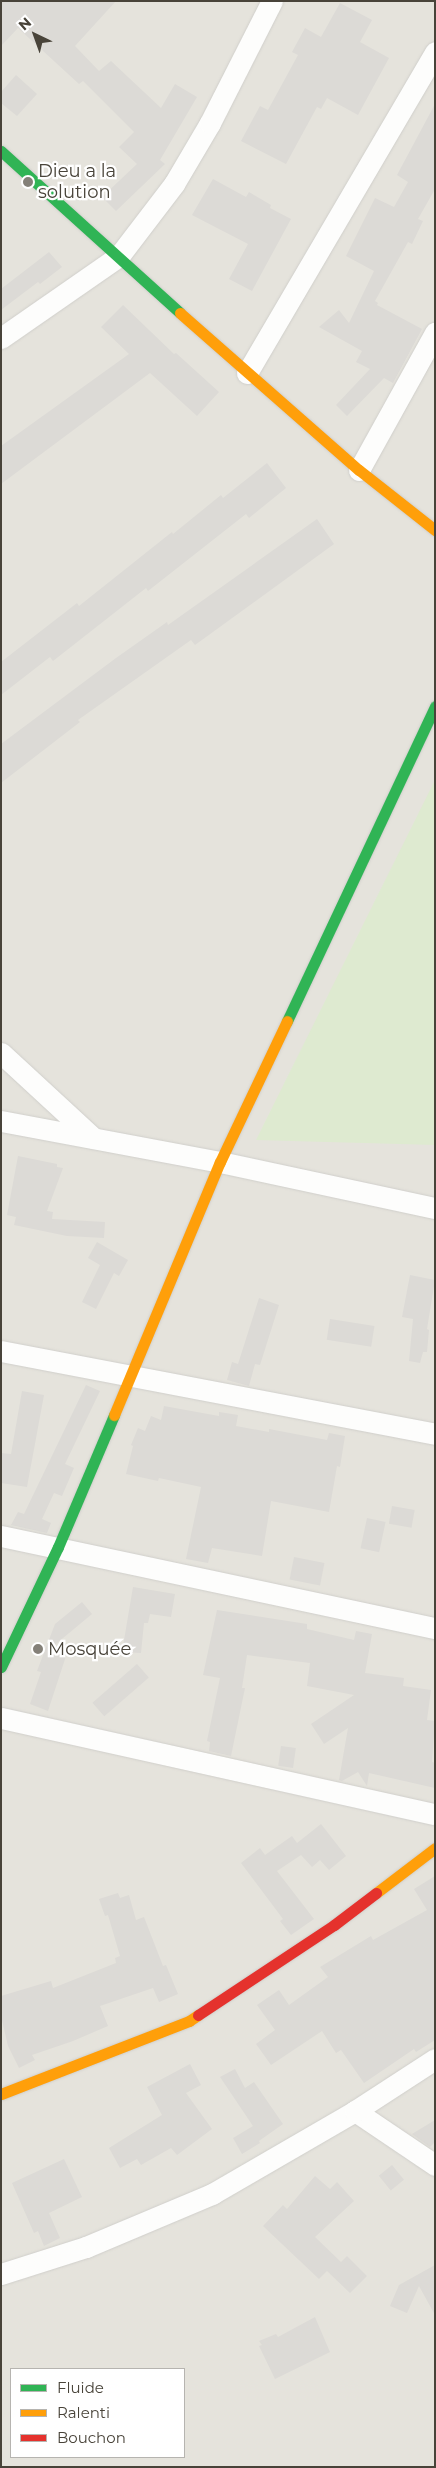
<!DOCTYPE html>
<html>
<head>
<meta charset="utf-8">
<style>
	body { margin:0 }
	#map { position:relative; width:436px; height:2468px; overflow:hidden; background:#f2f1ed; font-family:Montserrat,sans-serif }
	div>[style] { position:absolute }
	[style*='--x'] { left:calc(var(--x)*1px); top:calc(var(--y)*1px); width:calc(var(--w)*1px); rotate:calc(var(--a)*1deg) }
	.residential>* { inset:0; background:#e5e3dc }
	.green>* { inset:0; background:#deead0 }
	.building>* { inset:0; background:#dcdad6; transform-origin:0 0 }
	.roads { filter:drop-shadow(0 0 1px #d0cfcb) drop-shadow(0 0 1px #d0cfcb) }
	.street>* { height:21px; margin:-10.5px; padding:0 10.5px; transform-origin:10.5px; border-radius:10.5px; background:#fdfdfc }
	.fast>* { height:11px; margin:-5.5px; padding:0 5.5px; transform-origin:5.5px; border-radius:5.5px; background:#30b455 }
	.slow>* { height:11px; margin:-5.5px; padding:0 5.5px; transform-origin:5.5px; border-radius:5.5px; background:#ff9f0a }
	.jam>* { height:11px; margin:-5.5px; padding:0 5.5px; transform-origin:5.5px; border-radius:5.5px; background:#e5322d }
	.dots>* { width:14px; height:14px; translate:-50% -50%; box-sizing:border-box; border:2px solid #fff; border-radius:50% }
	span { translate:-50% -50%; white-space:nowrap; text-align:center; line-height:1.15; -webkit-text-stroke:4.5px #fff; paint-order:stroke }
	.poi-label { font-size:18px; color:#484339 }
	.left { translate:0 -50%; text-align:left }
	.frame { position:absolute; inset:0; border:2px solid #484339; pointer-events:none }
	.legend { position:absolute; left:10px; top:2368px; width:175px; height:90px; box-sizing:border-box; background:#fff; border:1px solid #b6b4b0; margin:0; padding:6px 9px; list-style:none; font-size:15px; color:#484339 }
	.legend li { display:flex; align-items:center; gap:10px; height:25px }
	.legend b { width:25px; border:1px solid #b6b4b0 }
	.north { position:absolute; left:10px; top:10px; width:50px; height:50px; -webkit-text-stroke:4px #fff; paint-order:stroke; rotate:318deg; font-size:14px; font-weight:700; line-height:20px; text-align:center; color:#484339 }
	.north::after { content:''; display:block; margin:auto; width:18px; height:22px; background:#484339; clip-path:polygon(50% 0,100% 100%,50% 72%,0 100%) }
</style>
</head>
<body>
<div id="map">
	<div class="residential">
		<i style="clip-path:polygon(evenodd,1px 1px,435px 1px,435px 2467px,1px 2467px,1px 1px,11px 2369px,184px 2369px,184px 2457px,11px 2457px,11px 2369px)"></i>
	</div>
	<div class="green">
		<i style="clip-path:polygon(435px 780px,435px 1145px,256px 1140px)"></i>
	</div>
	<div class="building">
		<i style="clip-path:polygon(1px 1px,116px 1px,75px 46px,99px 71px,111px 61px,161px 108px,175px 84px,197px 97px,160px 160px,165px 164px,116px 211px,102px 197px,137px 164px,119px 147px,134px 132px,83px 81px,79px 84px,18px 28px,1px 46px)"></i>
		<i style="clip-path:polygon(340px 3px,372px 20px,360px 42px,389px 58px,358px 115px,327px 98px,321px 109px,317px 107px,286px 164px,241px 141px,260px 106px,268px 110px,298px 55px,292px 52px,305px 28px,321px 37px)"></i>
		<i style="clip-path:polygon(16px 75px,37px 94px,17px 116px,1px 103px,1px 92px)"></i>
		<i style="clip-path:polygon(435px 104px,435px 189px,418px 219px,423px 221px,412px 244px,408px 242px,375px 301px,378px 303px,377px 305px,422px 329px,393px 383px,384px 378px,347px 416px,336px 405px,370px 369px,356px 362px,362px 351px,319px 327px,339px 310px,349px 323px,374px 271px,346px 256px,375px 198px,394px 207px,408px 182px,397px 175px)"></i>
		<i style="clip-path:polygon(213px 179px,246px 197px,249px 192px,271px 205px,270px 208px,291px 219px,252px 291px,229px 279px,248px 244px,192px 215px)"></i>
		<i style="clip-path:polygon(49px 252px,62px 267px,40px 284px,38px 282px,1px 310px,1px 289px)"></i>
		<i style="clip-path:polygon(123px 305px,174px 354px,176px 353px,219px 392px,197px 416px,150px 373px,1px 484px,1px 446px,129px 354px,101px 327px)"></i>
		<i style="clip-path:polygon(267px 463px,286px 488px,249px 518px,246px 514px,148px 591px,146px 588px,53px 661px,50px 657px,1px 695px,1px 662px,77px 603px,79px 606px,172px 532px,173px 534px,221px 495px,223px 498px)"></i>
		<i style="clip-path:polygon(317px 519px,334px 544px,195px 645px,191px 640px,78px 720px,80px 722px,1px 783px,1px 744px,116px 658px,167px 622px,168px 625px)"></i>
		<i style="clip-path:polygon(18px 1156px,57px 1164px,57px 1167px,63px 1168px,47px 1211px,53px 1212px,52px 1219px,105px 1222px,104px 1238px,67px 1236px,14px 1225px,16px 1217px,7px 1215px)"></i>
		<i style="clip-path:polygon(97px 1242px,128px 1260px,119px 1276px,114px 1273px,96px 1309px,82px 1302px,100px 1265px,88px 1258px)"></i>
		<i style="clip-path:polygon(410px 1275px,435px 1280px,427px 1329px,429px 1330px,427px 1352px,423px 1352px,420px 1363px,409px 1361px,413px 1319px,402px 1317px)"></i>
		<i style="clip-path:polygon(259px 1298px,279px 1305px,260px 1365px,255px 1364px,249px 1386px,227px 1380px,232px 1362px,238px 1364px)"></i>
		<i style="left:330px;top:1319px;width:45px;height:21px;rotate:9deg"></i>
		<i style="clip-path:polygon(86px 1385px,100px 1391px,65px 1464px,74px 1468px,62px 1496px,54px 1493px,42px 1519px,51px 1523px,47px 1533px,11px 1525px,18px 1512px,24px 1514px)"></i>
		<i style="clip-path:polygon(22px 1391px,44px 1395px,27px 1487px,1px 1483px,1px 1453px,11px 1454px)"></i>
		<i style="clip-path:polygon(164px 1406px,219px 1416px,219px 1412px,238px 1415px,236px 1426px,269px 1432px,269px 1429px,327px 1440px,329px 1433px,345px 1436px,340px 1467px,337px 1466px,329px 1512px,271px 1501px,262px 1556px,212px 1548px,208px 1563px,186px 1559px,201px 1487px,159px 1478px,158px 1481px,126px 1474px,133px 1446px,131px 1445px,138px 1428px,145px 1431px,151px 1416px,161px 1420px)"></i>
		<i style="left:392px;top:1506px;width:23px;height:18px;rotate:10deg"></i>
		<i style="left:367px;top:1518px;width:19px;height:31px;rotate:12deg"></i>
		<i style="left:294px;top:1557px;width:31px;height:23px;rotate:11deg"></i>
		<i style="clip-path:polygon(133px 1587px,175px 1594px,171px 1617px,150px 1614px,148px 1623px,144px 1623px,141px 1653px,122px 1652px)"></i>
		<i style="clip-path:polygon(82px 1602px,92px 1614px,51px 1648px,67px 1653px,48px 1711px,30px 1704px,41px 1672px,37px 1671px,55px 1624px)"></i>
		<i style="clip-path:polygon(217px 1610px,307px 1624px,307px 1629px,354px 1640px,356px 1631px,372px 1634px,365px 1673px,404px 1678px,403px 1686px,431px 1690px,427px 1720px,435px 1721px,432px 1762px,435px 1763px,435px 1788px,369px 1773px,367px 1786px,358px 1772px,342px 1781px,339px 1780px,348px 1728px,324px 1744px,311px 1724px,354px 1695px,307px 1686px,310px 1663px,247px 1655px,242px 1688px,245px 1688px,231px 1756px,209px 1751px,210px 1742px,207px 1741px,220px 1678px,203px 1675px)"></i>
		<i style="left:137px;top:1664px;width:18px;height:59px;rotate:49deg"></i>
		<i style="left:281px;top:1746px;width:15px;height:20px;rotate:8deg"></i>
		<i style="clip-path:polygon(321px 1824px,346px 1856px,329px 1870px,320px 1860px,312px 1867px,301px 1855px,277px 1871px,314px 1919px,291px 1935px,280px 1921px,283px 1919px,241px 1863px,260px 1848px,265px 1855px,292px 1836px,297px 1843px)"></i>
		<i style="clip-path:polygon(435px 1876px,435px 2040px,416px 2052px,414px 2049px,364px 2083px,341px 2050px,336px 2053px,322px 2031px,271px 2065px,256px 2044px,275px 2030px,257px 2005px,279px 1990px,289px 2005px,328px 1977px,320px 1967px,371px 1936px,373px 1940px,427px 1910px,414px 1889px)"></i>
		<i style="clip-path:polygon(118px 1893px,120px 1898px,129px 1895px,136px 1920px,144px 1917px,163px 1966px,166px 1965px,178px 1994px,159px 2002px,153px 1988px,100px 2006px,108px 2026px,73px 2041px,32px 2055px,35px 2060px,19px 2068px,8px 2046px,1px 2016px,1px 1996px,51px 1981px,53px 1988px,116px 1963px,115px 1958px,120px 1956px,108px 1915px,105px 1916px,99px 1899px)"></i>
		<i style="clip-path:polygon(190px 2064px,201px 2085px,186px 2093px,212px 2129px,177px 2155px,171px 2148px,141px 2165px,137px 2159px,120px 2168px,109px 2148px,162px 2115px,147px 2087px)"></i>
		<i style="clip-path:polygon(235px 2069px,245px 2088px,254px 2082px,283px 2124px,259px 2141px,260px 2143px,242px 2154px,233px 2138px,253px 2126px,220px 2077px)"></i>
		<i style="clip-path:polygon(435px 2120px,435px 2142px,430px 2147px,412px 2134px)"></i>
		<i style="clip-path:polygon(64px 2159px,82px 2197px,49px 2213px,60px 2238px,44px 2246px,38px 2231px,34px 2233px,12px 2183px)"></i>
		<i style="left:392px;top:2165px;width:19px;height:17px;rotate:51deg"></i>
		<i style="clip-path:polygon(315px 2176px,330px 2189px,337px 2182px,354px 2201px,315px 2237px,341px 2262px,347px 2256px,367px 2276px,350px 2293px,327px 2271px,319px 2279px,263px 2226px,283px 2205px,287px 2209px)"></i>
		<i style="clip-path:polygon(435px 2265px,435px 2315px,419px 2286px,407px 2313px,390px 2306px,399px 2285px)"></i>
		<i style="clip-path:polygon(315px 2317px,330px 2352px,275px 2379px,259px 2346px,262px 2345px,259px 2341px,276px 2334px,278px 2337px)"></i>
	</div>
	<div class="roads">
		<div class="street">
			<i style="--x:1;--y:338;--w:144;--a:-34.8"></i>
			<i style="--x:119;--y:256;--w:91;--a:-52.6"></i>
			<i style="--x:174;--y:184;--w:71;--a:-59.5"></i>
			<i style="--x:210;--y:123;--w:137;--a:-63.1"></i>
			<i style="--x:247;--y:373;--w:372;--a:-59.6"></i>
			<i style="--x:359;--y:470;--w:157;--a:-61"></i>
			<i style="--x:1;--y:1053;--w:125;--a:42.7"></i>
			<i style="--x:1;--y:1121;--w:223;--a:10.6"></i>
			<i style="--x:220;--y:1162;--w:220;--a:12.1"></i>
			<i style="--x:1;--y:1351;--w:442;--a:10.8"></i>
			<i style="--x:1;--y:1536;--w:444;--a:12"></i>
			<i style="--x:1;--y:1718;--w:444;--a:12.5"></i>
			<i style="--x:355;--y:2111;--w:97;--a:34"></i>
			<i style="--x:1;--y:2274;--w:89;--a:-17.6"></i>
			<i style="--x:86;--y:2247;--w:137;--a:-22.8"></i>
			<i style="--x:212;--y:2194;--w:165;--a:-30.1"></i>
			<i style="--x:355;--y:2111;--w:95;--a:-33"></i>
		</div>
		<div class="fast">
			<i style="--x:1;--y:151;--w:241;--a:42.1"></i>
			<i style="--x:287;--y:1021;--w:348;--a:-64.8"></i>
			<i style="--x:1;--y:1667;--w:133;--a:-64.6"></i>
			<i style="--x:58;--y:1547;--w:143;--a:-67"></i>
		</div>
		<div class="slow">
			<i style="--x:180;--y:313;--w:238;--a:41.3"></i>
			<i style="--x:359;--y:470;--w:97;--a:38.3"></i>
			<i style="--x:114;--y:1415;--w:274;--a:-67.3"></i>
			<i style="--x:220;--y:1162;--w:156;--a:-64.6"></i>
			<i style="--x:376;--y:1893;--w:74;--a:-37.3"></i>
			<i style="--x:1;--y:2094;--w:202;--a:-21.2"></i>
			<i style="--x:189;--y:2021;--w:11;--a:-34"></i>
		</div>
		<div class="jam">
			<i style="--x:198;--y:2015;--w:163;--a:-33.5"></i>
			<i style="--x:334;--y:1925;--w:53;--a:-37.3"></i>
		</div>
	</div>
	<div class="dots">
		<i style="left:28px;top:182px;background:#848078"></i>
		<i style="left:38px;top:1649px;background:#848078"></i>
	</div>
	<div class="poi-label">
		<span class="left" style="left:38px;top:182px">Dieu a la<br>solution</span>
		<span class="left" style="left:48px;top:1649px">Mosquée</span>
	</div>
	<div class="frame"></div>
	<ul class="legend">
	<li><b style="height:6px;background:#30b455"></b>Fluide</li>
	<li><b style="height:6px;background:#ff9f0a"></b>Ralenti</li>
	<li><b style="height:6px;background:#e5322d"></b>Bouchon</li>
	</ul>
	<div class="north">N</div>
</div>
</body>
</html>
